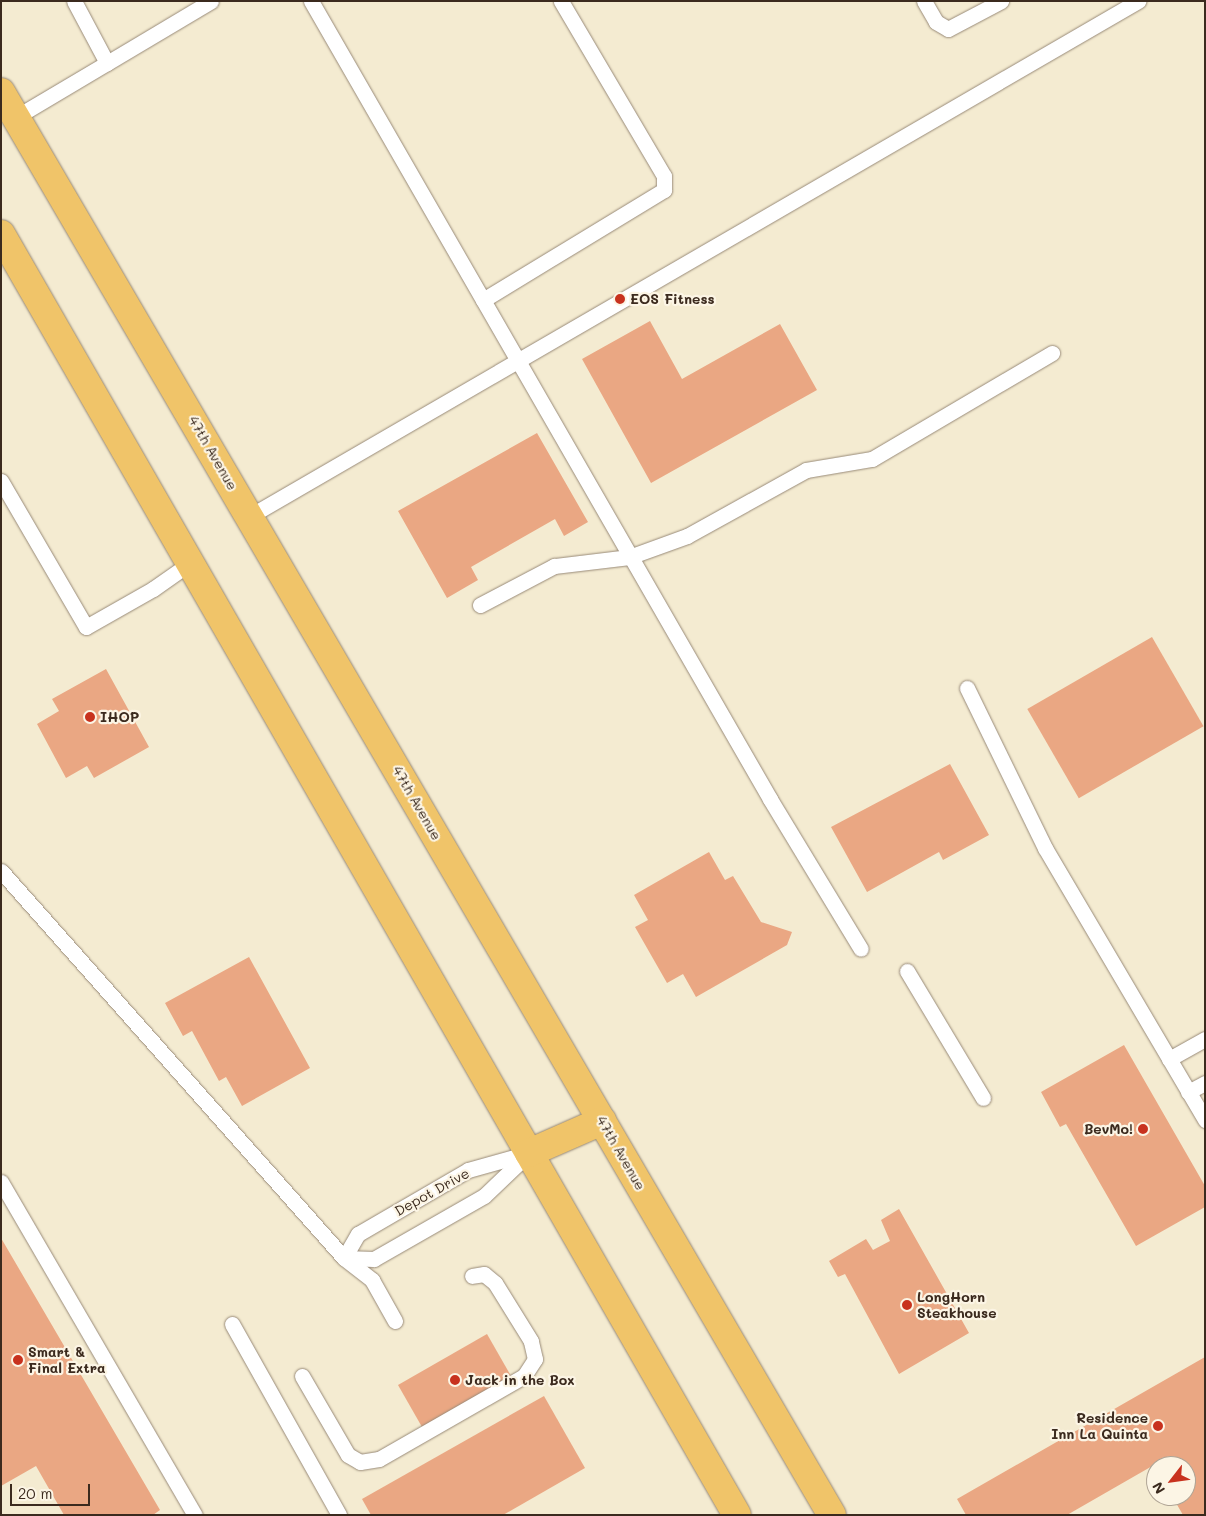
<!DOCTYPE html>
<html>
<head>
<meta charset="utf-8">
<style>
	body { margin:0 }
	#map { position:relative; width:1206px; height:1516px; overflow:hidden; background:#f4ebd1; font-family:Mali,sans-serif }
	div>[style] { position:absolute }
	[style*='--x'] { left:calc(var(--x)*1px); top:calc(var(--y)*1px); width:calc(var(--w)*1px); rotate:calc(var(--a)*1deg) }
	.building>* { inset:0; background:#eaa783; transform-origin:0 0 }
	.roads { filter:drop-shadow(0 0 1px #988a78) drop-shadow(0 0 1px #988a78) }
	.service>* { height:15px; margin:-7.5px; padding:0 7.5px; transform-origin:7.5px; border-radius:7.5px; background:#fff }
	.primary>* { height:28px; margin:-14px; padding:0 14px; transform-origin:14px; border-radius:14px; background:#f0c469 }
	.dots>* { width:14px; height:14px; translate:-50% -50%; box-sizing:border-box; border:2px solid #fcf5e5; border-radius:50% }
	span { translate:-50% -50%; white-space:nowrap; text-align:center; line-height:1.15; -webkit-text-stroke:4.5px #fcf5e5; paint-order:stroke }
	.poi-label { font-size:14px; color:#3b2a1e; font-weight:700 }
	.left { translate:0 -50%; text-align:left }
	.right { translate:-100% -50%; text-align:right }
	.street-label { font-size:14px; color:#3b2a1e }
	.frame { position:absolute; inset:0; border:2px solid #3b2a1e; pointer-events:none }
	.north { position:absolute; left:1146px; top:1456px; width:50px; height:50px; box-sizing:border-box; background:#fcf5e5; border:1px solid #afa495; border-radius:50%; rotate:240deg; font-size:14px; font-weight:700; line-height:20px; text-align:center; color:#3b2a1e }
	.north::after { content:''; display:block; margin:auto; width:18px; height:22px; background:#c8321e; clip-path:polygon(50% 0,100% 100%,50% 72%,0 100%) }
	.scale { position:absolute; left:10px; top:1484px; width:80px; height:22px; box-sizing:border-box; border:2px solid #3b2a1e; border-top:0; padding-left:6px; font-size:15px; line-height:18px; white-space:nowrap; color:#3b2a1e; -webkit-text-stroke:4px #fcf5e5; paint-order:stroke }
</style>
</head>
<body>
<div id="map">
	<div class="building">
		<i style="clip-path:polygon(650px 321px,682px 379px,780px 324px,817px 390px,651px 483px,582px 359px)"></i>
		<i style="clip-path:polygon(537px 433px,588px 522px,564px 536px,555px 519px,471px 567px,478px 580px,447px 598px,398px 511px)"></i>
		<i style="left:1152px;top:637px;width:103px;height:144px;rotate:60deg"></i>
		<i style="clip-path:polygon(106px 669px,149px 747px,94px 778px,87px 766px,66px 778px,37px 724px,59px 711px,52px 699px)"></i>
		<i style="clip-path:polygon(950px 764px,989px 835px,943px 860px,939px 852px,867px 892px,831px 827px)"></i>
		<i style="clip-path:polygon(709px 852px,725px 880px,733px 876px,761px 922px,792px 932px,787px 945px,696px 997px,683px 974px,667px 983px,635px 927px,648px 920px,634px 895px)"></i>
		<i style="clip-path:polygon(249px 957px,310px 1068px,242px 1106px,226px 1077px,219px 1081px,192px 1031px,183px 1036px,165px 1003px)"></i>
		<i style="clip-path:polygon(1124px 1045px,1205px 1186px,1205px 1207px,1136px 1246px,1066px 1124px,1060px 1127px,1041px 1092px)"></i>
		<i style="clip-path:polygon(899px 1209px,969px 1333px,899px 1374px,845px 1274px,838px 1277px,829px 1261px,866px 1239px,873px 1250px,890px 1241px,881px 1220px)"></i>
		<i style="clip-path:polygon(1px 1238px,160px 1510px,153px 1515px,64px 1515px,36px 1466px,1px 1486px)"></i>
		<i style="clip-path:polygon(487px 1334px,511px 1376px,426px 1434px,398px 1385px)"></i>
		<i style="clip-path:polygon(1205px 1357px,1205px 1515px,1183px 1515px,1172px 1496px,1186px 1496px,1186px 1466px,1156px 1466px,1156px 1469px,1154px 1465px,1067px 1515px,966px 1515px,957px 1499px)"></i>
		<i style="clip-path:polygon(544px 1396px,585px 1468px,503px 1515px,371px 1515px,362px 1499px)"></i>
	</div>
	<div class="roads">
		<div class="service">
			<i style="--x:311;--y:1;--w:921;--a:60.09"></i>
			<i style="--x:770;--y:799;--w:175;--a:58.8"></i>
			<i style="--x:924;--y:1;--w:24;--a:60"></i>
			<i style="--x:936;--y:22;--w:14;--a:30"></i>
			<i style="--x:948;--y:29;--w:60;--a:-27.8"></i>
			<i style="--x:107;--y:63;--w:121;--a:-30.8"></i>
			<i style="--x:16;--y:117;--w:106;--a:-30.7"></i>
			<i style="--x:107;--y:63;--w:70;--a:-118"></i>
			<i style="--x:483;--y:300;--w:212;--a:-31.3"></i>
			<i style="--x:664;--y:190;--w:14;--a:-90"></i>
			<i style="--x:664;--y:176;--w:203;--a:-120.5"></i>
			<i style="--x:1;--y:481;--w:169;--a:59.8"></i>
			<i style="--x:86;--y:627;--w:77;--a:-29.6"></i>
			<i style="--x:153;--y:589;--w:45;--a:-35.1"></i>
			<i style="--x:250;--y:516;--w:1027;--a:-30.11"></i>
			<i style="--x:480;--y:605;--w:84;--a:-27.8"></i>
			<i style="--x:554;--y:566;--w:76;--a:-6.8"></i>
			<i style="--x:629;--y:557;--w:62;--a:-19.9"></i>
			<i style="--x:687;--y:536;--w:136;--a:-29"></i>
			<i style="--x:806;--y:470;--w:67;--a:-9.5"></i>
			<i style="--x:872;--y:459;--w:209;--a:-30.5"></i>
			<i style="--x:967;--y:688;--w:178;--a:64"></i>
			<i style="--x:1045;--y:848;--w:316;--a:59.5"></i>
			<i style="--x:1;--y:871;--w:517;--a:48.45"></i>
			<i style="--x:344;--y:1258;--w:36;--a:38"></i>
			<i style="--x:372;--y:1280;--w:47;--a:60.7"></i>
			<i style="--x:907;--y:971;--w:148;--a:59.1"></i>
			<i style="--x:1169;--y:1059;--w:41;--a:-29.1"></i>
			<i style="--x:1188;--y:1092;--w:19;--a:-28"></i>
			<i style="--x:529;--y:1153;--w:62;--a:136.3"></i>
			<i style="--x:484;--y:1196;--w:127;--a:150.2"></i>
			<i style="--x:374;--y:1259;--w:30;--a:-178"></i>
			<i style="--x:344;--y:1258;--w:28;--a:-60"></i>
			<i style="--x:358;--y:1234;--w:127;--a:-30.2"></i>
			<i style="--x:468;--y:1170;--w:63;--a:-15.6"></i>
			<i style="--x:1;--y:1182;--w:385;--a:59.8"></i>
			<i style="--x:232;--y:1324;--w:219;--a:60.7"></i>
			<i style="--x:302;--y:1376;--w:91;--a:59.8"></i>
			<i style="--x:348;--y:1455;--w:14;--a:30"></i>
			<i style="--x:360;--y:1462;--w:19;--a:-9"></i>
			<i style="--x:379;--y:1459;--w:167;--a:-29.8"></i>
			<i style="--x:524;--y:1376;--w:20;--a:-57"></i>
			<i style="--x:535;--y:1359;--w:18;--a:-103"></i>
			<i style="--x:531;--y:1341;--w:68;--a:-121.8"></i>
			<i style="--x:495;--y:1283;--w:14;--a:-141"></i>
			<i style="--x:484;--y:1274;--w:12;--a:171"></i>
		</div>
		<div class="primary">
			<i style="--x:1;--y:92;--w:1648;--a:59.72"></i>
			<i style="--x:1;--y:234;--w:1477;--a:60.12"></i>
			<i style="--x:529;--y:1153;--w:80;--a:-23.7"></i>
		</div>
	</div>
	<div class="dots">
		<i style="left:620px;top:299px;background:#c8321e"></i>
		<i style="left:90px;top:717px;background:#c8321e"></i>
		<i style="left:1143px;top:1129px;background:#c8321e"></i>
		<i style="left:907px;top:1305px;background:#c8321e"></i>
		<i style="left:18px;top:1360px;background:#c8321e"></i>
		<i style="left:455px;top:1380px;background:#c8321e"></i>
		<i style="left:1158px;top:1426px;background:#c8321e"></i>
	</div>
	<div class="poi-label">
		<span class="left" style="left:630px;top:299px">EOS Fitness</span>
		<span class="left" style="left:100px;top:717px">IHOP</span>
		<span class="right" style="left:1133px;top:1129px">BevMo!</span>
		<span class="left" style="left:917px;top:1305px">LongHorn<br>Steakhouse</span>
		<span class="left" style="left:28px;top:1360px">Smart &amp;<br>Final Extra</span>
		<span class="left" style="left:465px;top:1380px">Jack in the Box</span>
		<span class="right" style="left:1148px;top:1426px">Residence<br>Inn La Quinta</span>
	</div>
	<div class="street-label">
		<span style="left:213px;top:453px;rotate:60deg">47th Avenue</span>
		<span style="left:417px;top:803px;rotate:60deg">47th Avenue</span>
		<span style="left:621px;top:1153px;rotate:60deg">47th Avenue</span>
		<span style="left:432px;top:1192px;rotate:-29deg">Depot Drive</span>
	</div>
	<div class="frame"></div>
	<div class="north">N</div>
	<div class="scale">20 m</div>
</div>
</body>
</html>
